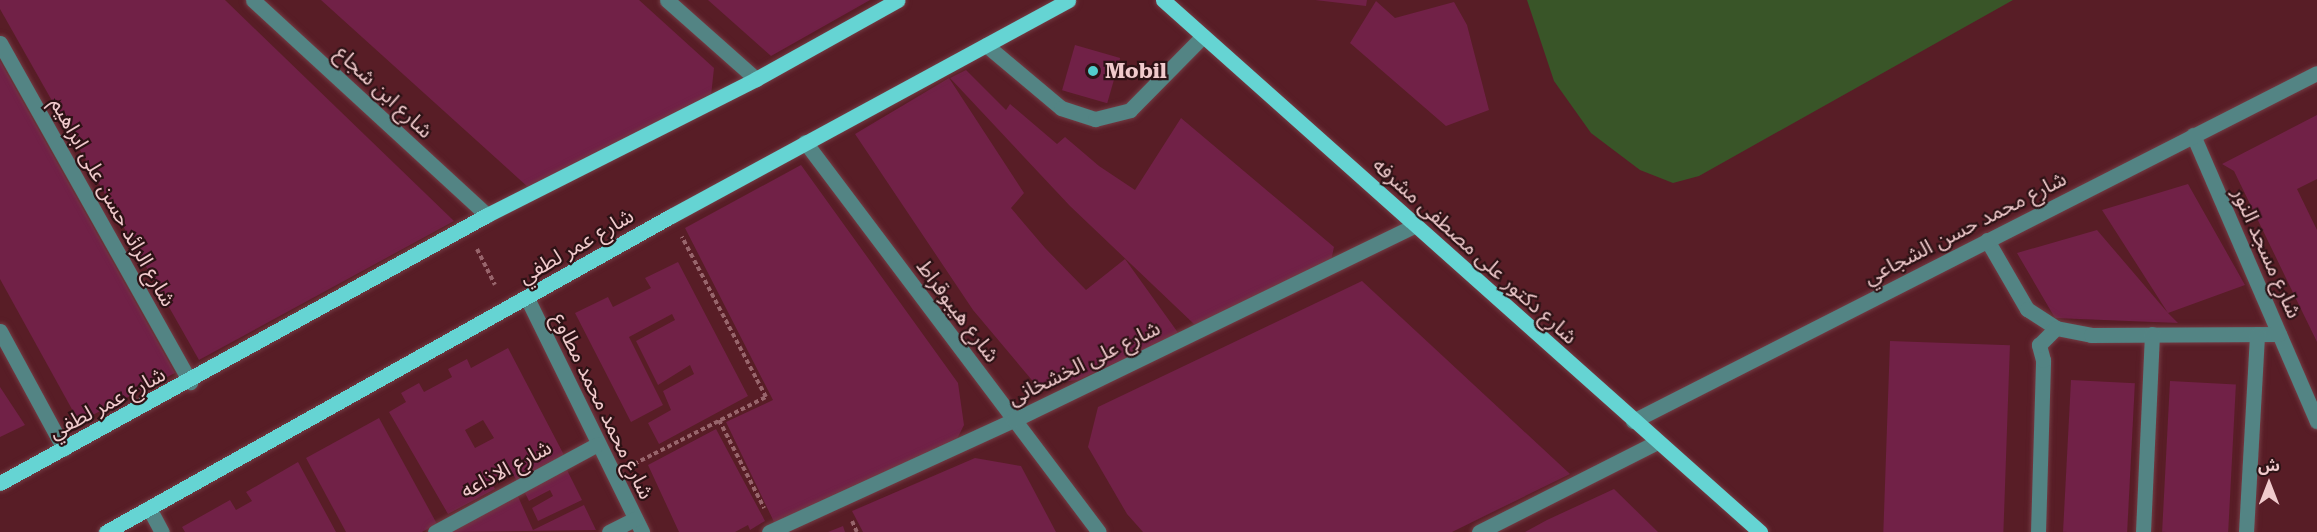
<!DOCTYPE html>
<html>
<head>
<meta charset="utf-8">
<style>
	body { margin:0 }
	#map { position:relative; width:2317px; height:532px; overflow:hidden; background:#581d26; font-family:"Roboto Serif","Noto Sans Arabic",serif }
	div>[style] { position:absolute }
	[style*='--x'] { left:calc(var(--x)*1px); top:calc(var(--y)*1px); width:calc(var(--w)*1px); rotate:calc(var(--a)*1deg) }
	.green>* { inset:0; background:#395528 }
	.building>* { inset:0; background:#712147; transform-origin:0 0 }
	.path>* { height:4px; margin-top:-2px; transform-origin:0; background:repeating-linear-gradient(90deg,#98656c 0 4.5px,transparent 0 7.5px) }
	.roads { filter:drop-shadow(0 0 2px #733c44) drop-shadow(0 0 2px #733c44) }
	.minor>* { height:15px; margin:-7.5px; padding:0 7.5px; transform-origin:7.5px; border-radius:7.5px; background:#538484 }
	.major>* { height:15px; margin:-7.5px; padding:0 7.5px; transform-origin:7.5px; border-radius:7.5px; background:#65d4d3 }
	.dots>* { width:16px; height:16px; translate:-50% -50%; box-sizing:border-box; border:3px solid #2d1215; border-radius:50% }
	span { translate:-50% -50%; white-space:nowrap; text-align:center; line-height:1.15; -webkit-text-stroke:4.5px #2d1215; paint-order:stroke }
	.poi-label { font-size:21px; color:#f0cacc; font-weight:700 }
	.left { translate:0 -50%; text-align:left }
	.street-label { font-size:21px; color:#f0cacc }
	.north { position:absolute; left:2239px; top:454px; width:60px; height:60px; -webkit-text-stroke:4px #2d1215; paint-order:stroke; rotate:0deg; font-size:16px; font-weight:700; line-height:24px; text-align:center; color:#f0cacc }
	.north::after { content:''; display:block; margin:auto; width:21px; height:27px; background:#f0cacc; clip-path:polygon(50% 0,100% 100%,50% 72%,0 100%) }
</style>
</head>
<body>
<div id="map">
	<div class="green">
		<i style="clip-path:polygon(1527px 0,2013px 0,1699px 176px,1673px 183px,1640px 170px,1591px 133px,1554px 81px)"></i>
	</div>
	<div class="building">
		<i style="clip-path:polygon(0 0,225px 0,454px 221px,199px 360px,0 9px)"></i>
		<i style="clip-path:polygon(321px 0,639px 0,714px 68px,711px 96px,529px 188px)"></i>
		<i style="clip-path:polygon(708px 0,870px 0,771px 56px)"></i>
		<i style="clip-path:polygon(1315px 0,1367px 0,1366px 6px)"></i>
		<i style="clip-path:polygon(1376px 1px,1395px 18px,1454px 2px,1467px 25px,1489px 110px,1446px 126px,1350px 43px)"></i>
		<i style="left:1075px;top:45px;width:47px;height:47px;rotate:16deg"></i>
		<i style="clip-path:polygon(0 61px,175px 373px,79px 422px,0 279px)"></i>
		<i style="clip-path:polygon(966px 70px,1006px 110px,1010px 104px,1057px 144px,1065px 137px,1099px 166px,1135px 190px,1181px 118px,1334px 247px,1331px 261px,1195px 325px,1070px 206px,950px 78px)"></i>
		<i style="clip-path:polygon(949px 78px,1024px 193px,1011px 208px,1045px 248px,1086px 290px,1125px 259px,1179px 334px,1078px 380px,1036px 385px,973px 310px,855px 134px)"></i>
		<i style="clip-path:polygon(2317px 115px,2317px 179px,2297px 189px,2317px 230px,2317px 342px,2234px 171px,2222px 164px)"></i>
		<i style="clip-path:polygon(801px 165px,958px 383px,964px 425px,956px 441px,775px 524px,726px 422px,773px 400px,685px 228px)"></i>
		<i style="clip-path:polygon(2188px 184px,2245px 285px,2168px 313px,2178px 323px,2055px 318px,2017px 253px,2097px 230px,2168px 313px,2102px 210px)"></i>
		<i style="clip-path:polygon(678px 262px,748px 396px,659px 444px,648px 423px,671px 410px,663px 391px,694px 374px,690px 365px,658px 385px,636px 341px,675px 320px,672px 314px,629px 337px,663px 405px,631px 422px,575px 313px,608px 297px,613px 307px,651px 288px,645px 278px)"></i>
		<i style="clip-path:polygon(1362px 281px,1570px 474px,1452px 532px,1143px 532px,1127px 514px,1088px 447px,1098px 407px)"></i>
		<i style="left:1890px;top:341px;width:120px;height:191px;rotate:2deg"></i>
		<i style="clip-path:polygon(evenodd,508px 348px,564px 455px,517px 481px,510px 469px,490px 480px,495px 489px,448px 514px,389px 412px,406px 402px,401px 393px,419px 383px,424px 392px,452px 377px,448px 369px,467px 359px,471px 368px,508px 348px,483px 420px,494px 438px,475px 448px,465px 430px,483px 420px)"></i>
		<i style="left:2071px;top:380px;width:64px;height:152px;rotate:3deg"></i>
		<i style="left:2170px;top:381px;width:66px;height:151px;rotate:3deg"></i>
		<i style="clip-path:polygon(0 387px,25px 425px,0 437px)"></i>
		<i style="clip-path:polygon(379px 418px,437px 524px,422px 532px,346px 532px,306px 458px)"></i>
		<i style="clip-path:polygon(716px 429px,765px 521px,750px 530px,748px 525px,735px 532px,679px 532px,648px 465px)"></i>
		<i style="clip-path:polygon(975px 458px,1021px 466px,1056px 532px,863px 532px,852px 511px)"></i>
		<i style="clip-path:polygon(298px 462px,336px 532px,185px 532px,182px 527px,230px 500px,236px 510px,252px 501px,246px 492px)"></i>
		<i style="clip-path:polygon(565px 466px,582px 500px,538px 521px,532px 508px,553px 496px,550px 490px,529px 501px,523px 489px)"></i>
		<i style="clip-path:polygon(1614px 489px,1658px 532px,1525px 532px,1547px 520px)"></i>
		<i style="clip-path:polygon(516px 492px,533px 530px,584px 505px,596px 530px,449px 532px)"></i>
		<i style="clip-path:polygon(843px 526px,845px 532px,828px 532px)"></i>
	</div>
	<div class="path">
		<i style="--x:477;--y:249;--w:40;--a:63.4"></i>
		<i style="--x:719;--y:420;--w:99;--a:62.9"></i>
		<i style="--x:634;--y:464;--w:148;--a:-26.9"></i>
		<i style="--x:766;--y:397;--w:181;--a:-117.7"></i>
		<i style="--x:852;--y:521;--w:12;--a:66"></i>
	</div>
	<div class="roads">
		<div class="minor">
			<i style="--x:253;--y:0;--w:318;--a:42.6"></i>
			<i style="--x:667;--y:0;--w:119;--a:41.6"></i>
			<i style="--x:0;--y:43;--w:389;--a:60.7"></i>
			<i style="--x:986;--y:45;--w:98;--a:40"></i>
			<i style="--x:1061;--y:108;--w:36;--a:18"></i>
			<i style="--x:1095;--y:119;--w:36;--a:-14"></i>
			<i style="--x:1130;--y:110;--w:104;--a:-45.4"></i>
			<i style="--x:2193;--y:135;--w:312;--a:66.6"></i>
			<i style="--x:805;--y:142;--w:488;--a:53"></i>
			<i style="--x:1987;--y:240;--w:80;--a:59.9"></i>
			<i style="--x:2027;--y:309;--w:35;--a:33"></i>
			<i style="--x:2056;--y:328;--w:36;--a:11"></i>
			<i style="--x:2091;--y:335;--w:188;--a:-0.3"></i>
			<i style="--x:527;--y:298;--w:261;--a:63.8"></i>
			<i style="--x:0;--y:331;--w:134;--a:61.5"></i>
			<i style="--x:1633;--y:421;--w:767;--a:-26.97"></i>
			<i style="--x:149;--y:508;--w:27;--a:62"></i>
			<i style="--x:435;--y:532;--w:185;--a:-28.4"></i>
			<i style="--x:609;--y:532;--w:29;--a:-27"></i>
			<i style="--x:769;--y:532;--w:269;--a:-24.6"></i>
			<i style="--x:1014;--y:420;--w:446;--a:-25.9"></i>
			<i style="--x:1479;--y:532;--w:199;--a:-26.8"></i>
			<i style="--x:2038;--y:532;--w:172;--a:-88.3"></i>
			<i style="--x:2043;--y:360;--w:16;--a:-105"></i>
			<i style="--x:2039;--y:345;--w:24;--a:-45"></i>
			<i style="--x:2143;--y:532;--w:198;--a:-87.4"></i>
			<i style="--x:2246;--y:532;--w:198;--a:-86.8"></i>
		</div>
		<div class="major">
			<i style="--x:1163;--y:0;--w:800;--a:41.7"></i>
			<i style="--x:0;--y:483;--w:556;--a:-28.82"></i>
			<i style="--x:487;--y:215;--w:301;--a:-26.8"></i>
			<i style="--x:756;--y:79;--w:162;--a:-29.1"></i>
			<i style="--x:106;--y:532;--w:647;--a:-29.22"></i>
			<i style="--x:671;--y:216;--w:452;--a:-28.5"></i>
		</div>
	</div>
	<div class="dots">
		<i style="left:1093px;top:71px;background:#52cdcd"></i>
	</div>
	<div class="poi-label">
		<span class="left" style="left:1105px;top:71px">Mobil</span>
	</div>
	<div class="street-label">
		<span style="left:384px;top:92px;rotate:43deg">شارع ابن شجاع</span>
		<span style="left:113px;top:202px;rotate:61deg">شارع الرائد حسن على ابراهيم</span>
		<span style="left:1965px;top:228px;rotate:-27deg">شارع محمد حسن الشجاعي</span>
		<span style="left:576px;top:246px;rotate:-30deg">شارع عمر لطفي</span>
		<span style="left:1475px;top:251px;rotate:42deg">شارع دكتور على مصطفى مشرفه</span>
		<span style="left:2267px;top:253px;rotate:66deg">شارع مسجد النور</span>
		<span style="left:958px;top:311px;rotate:53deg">شارع هيبوقراط</span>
		<span style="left:1084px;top:363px;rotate:-26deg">شارع على الخشخانى</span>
		<span style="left:107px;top:403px;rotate:-28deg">شارع عمر لطفي</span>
		<span style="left:603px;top:406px;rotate:64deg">شارع محمد محمد مطاوع</span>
		<span style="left:506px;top:469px;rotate:-28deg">شارع الاذاعه</span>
	</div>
	<div class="north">ش</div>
</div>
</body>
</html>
